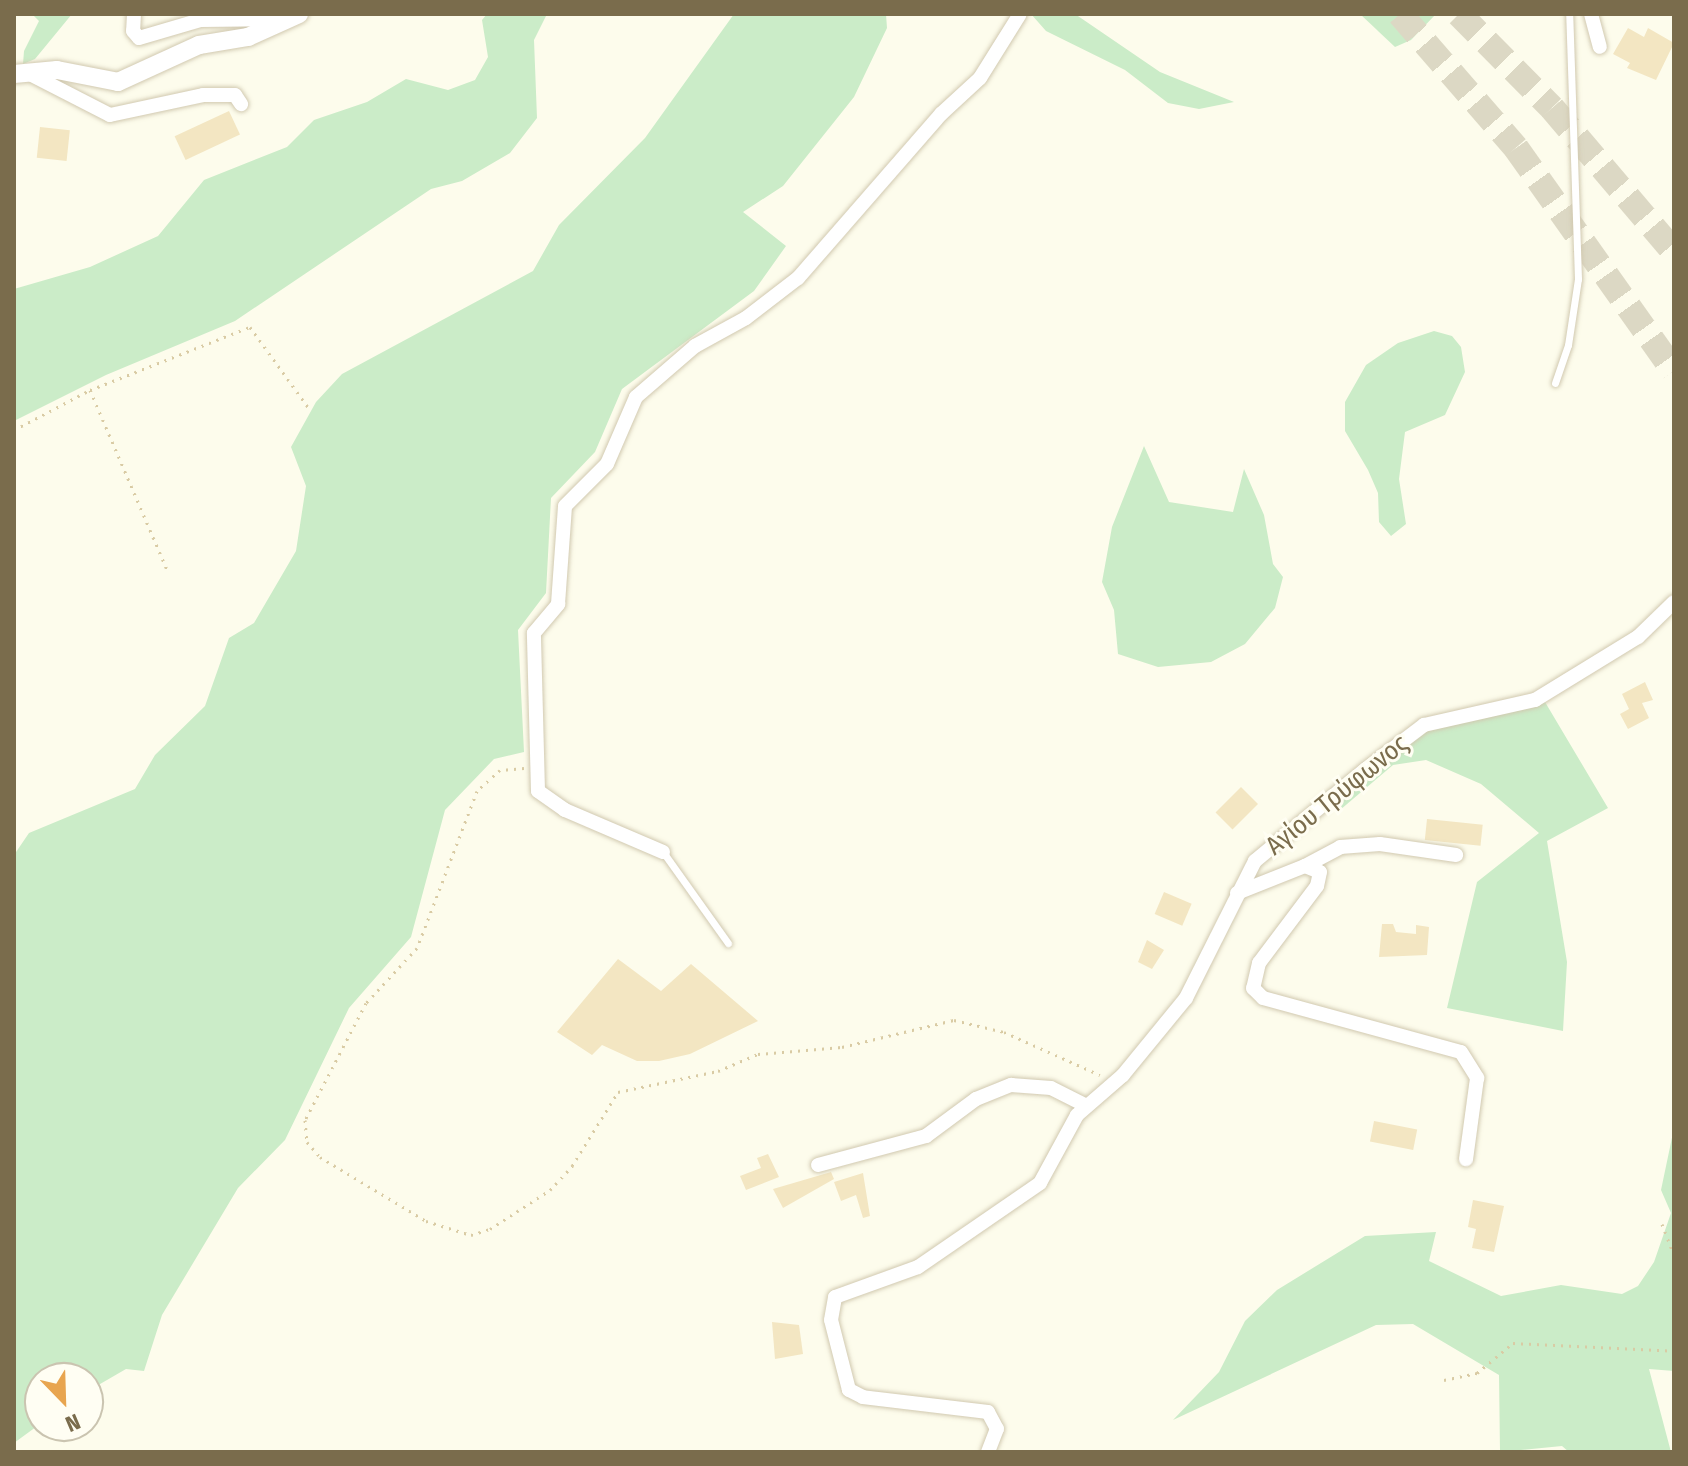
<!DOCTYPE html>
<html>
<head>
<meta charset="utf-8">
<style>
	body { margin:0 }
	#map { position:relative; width:1688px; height:1466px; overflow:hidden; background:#fdfcec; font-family:"Fira Sans Condensed",sans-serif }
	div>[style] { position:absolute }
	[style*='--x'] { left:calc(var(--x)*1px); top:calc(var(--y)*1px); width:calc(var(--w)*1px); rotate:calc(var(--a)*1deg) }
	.green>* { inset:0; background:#cbecc8 }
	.building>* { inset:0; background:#f3e6c2; transform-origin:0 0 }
	.motorway-tunnel>* { height:26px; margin-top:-13px; transform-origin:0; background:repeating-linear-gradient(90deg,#dcd8c4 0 26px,transparent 0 39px) }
	.path>* { height:3px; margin-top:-1.5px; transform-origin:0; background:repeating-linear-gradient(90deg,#d9cba4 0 2px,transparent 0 8px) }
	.roads { filter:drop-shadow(0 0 2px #d1c9b0) drop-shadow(0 0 2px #d1c9b0) }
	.service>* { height:7px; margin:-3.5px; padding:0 3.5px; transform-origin:3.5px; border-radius:3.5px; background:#fff }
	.minor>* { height:14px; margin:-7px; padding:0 7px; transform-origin:7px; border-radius:7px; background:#fff }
	.tertiary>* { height:18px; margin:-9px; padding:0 9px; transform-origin:9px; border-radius:9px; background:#fff }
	span { translate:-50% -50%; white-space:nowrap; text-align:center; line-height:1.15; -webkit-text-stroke:6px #fffef3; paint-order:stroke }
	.street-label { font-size:26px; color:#7a6c4c }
	.frame { position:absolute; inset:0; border:16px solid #7a6c4c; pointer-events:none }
	.north { position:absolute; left:24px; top:1362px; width:80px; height:80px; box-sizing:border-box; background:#fffef3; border:2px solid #cac4b0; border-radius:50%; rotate:157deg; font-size:22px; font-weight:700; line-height:32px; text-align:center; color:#7a6c4c }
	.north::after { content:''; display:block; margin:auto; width:28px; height:36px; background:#e8a54f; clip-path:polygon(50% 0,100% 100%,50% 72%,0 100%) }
</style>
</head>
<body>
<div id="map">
	<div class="green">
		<i style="clip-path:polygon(32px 14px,72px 14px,35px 59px,23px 64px,24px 51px,39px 21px)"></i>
		<i style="clip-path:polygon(487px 14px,547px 14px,534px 40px,537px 118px,510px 153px,462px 181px,431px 189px,235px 321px,106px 375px,14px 421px,14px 289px,90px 267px,158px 236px,204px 180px,287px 147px,314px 120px,367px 102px,406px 79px,448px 90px,475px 80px,488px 57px,482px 20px)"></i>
		<i style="clip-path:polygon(734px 14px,886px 14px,887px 28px,854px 97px,783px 186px,743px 212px,786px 246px,754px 291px,622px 389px,595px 452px,551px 498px,546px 593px,518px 630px,524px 752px,494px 759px,445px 810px,411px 937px,349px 1008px,285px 1140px,238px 1188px,162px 1315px,144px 1371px,126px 1369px,88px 1391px,88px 1378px,40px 1378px,40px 1424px,14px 1443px,14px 855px,29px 833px,135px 789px,155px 755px,205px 706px,229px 638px,254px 623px,296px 551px,306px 486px,291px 447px,316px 402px,342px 374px,533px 271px,559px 225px,645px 138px)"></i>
		<i style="clip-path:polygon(1031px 14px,1075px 14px,1160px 72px,1234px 102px,1199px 109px,1168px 103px,1125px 70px,1046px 31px)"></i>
		<i style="clip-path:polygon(1360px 14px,1436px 14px,1411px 40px,1395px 47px)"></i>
		<i style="clip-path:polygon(1434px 331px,1452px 336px,1461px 347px,1465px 372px,1445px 415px,1405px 432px,1399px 479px,1406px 524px,1391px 536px,1379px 522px,1378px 493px,1368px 470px,1345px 431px,1345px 402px,1366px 365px,1398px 343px)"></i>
		<i style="clip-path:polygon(1144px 446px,1169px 502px,1233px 512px,1244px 469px,1264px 515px,1273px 564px,1283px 577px,1275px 608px,1245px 644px,1211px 662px,1158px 667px,1118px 654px,1114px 610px,1102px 582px,1112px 527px)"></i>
		<i style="clip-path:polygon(1545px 702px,1608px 808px,1547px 841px,1567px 962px,1563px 1031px,1447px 1008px,1477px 882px,1539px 833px,1481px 784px,1426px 760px,1393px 765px,1340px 810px,1328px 804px,1425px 729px)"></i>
		<i style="clip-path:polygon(1674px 1128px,1674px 1371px,1649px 1369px,1671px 1452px,1569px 1452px,1562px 1446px,1500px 1452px,1499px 1375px,1413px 1324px,1376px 1325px,1173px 1420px,1219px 1372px,1245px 1321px,1277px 1290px,1365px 1236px,1436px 1232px,1429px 1261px,1501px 1296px,1561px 1285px,1622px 1294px,1638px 1286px,1654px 1262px,1671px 1213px,1661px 1190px)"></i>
	</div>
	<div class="building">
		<i style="clip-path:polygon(1628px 28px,1644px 37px,1648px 28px,1674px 43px,1656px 80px,1627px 68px,1630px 63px,1613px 54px)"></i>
		<i style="left:229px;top:111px;width:26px;height:60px;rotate:65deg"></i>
		<i style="left:40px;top:127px;width:30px;height:31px;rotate:6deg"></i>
		<i style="clip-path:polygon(1645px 682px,1653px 700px,1642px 703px,1649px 718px,1628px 729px,1620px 714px,1629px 709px,1622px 694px)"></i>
		<i style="left:1241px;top:787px;width:24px;height:36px;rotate:45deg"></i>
		<i style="left:1427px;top:819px;width:56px;height:21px;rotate:6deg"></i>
		<i style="left:1164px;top:892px;width:30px;height:24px;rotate:23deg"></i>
		<i style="clip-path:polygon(1382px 924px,1393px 924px,1396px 932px,1416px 934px,1416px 925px,1429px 927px,1427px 955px,1379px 957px)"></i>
		<i style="clip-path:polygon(1147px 940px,1164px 950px,1152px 969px,1138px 962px)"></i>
		<i style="clip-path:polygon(618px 959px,661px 991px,691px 964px,758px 1021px,690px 1054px,659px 1061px,637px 1061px,602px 1045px,592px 1055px,557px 1032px)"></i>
		<i style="left:1374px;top:1121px;width:44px;height:21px;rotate:11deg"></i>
		<i style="clip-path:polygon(768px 1154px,779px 1177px,746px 1190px,740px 1176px,761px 1168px,757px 1158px)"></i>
		<i style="clip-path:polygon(831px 1172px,834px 1179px,783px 1208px,773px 1189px)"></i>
		<i style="clip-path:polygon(863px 1173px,870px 1216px,863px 1218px,856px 1195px,841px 1201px,834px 1182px)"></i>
		<i style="clip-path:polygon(1473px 1200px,1504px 1206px,1494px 1252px,1472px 1248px,1476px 1229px,1468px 1227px)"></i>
		<i style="clip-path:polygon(772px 1322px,799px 1325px,803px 1354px,775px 1359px)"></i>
	</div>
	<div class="motorway-tunnel">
		<i style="--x:1400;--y:14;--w:177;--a:49.1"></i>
		<i style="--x:1516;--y:148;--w:273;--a:54.7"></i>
		<i style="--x:1459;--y:14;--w:132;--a:45.3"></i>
		<i style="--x:1552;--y:108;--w:189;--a:49.7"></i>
	</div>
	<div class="path">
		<i style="--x:90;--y:390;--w:196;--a:66.8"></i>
		<i style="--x:14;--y:430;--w:86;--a:-27.8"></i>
		<i style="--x:90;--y:390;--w:172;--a:-21.5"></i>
		<i style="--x:250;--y:327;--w:99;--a:54.1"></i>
		<i style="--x:524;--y:768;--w:24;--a:175"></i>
		<i style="--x:500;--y:770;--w:31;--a:138"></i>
		<i style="--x:477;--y:791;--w:168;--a:110.9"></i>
		<i style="--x:417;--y:948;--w:75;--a:132.8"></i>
		<i style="--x:366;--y:1003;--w:132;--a:117.5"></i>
		<i style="--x:305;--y:1120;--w:22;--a:85"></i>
		<i style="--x:307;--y:1142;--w:20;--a:49"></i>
		<i style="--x:320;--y:1157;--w:124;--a:31.1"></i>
		<i style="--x:426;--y:1221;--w:47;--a:17.3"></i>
		<i style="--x:471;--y:1235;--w:20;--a:-18"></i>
		<i style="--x:490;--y:1229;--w:72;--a:-33"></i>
		<i style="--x:550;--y:1190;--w:33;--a:-47"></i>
		<i style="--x:572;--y:1166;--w:87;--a:-58.1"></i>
		<i style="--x:618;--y:1092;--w:102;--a:-11.9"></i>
		<i style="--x:718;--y:1071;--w:43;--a:-23"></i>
		<i style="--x:758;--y:1054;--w:84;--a:-4.8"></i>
		<i style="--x:842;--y:1047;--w:115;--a:-13.6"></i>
		<i style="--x:954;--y:1020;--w:51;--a:13.5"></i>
		<i style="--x:1004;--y:1032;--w:105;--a:24.1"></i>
		<i style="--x:1662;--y:1224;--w:33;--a:69"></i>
		<i style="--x:1444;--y:1380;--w:34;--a:-12"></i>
		<i style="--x:1477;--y:1373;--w:47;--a:-39.8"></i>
		<i style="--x:1513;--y:1343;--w:161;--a:2.8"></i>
	</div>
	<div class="roads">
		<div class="service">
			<i style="--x:1555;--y:383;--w:40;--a:-71.1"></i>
			<i style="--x:1568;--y:345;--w:67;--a:-81.4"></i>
			<i style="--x:1578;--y:279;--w:265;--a:-91.9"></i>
			<i style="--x:663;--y:852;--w:112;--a:54.5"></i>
		</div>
		<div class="minor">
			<i style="--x:134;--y:14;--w:17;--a:93"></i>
			<i style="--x:133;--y:31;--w:9;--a:49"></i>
			<i style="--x:139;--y:38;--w:64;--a:-16.4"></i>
			<i style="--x:200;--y:20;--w:89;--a:-0.6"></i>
			<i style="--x:1591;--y:14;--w:34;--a:75"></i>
			<i style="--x:28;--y:73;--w:92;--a:27.1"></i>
			<i style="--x:110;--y:115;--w:95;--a:-12.1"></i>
			<i style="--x:203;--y:95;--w:32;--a:0"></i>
			<i style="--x:235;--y:95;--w:11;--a:56"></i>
			<i style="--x:663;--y:852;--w:107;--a:-156.8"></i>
			<i style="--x:565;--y:810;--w:33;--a:-145"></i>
			<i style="--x:538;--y:791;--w:158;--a:-91.5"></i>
			<i style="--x:534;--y:633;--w:38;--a:-50"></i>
			<i style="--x:558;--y:604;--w:98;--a:-85.9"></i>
			<i style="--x:565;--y:506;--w:59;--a:-45"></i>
			<i style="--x:607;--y:464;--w:73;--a:-66.6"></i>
			<i style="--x:636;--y:397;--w:78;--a:-40.8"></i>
			<i style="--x:695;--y:346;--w:58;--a:-28.8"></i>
			<i style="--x:746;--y:318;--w:66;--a:-37.6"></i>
			<i style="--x:798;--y:278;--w:218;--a:-48.9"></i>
			<i style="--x:941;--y:114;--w:53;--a:-42.7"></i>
			<i style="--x:980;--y:78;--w:75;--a:-58"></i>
			<i style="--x:1305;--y:866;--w:40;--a:-28"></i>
			<i style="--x:1340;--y:847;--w:40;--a:-4.3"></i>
			<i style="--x:1380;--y:844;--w:77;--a:8.2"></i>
			<i style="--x:1237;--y:893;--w:73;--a:-21.7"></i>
			<i style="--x:1305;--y:866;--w:16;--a:22"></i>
			<i style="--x:1320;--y:872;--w:14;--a:102"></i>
			<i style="--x:1317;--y:886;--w:96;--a:127"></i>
			<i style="--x:1259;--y:963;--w:26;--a:103"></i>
			<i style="--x:1253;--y:988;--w:14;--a:45"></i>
			<i style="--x:1263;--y:998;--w:205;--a:15.3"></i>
			<i style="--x:1461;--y:1052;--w:31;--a:58"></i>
			<i style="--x:1477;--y:1078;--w:82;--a:97.7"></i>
			<i style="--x:818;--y:1165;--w:112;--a:-15"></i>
			<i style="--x:926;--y:1136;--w:62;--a:-36.5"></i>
			<i style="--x:976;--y:1099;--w:38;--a:-22"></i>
			<i style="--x:1011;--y:1085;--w:40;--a:4.3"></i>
			<i style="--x:1051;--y:1088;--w:40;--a:26.6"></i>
			<i style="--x:988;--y:1452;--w:25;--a:-69"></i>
			<i style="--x:997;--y:1429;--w:19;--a:-118"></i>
			<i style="--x:988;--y:1412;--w:126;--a:-173.2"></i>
			<i style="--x:863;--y:1397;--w:16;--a:-153"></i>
			<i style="--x:849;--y:1390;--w:72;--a:-104.4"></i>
			<i style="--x:831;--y:1320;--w:23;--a:-80"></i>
			<i style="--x:835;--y:1297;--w:88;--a:-19.9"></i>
			<i style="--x:918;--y:1267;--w:148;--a:-34.5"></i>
			<i style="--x:1040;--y:1183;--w:77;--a:-61.4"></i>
			<i style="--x:1077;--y:1115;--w:61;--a:-41"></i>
			<i style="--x:1123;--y:1075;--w:99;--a:-50.7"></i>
			<i style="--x:1186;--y:998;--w:153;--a:-63.3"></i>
			<i style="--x:1255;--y:861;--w:144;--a:-39.7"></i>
			<i style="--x:1366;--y:769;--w:73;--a:-37.2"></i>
			<i style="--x:1424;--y:725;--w:114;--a:-12.7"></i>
			<i style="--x:1535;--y:700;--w:121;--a:-31.5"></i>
			<i style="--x:1638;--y:637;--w:50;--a:-44.2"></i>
		</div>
		<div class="tertiary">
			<i style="--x:14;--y:74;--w:43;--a:-5.3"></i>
			<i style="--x:57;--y:70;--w:62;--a:11.1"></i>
			<i style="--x:118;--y:82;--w:89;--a:-24.6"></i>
			<i style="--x:199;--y:45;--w:50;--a:-9.3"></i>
			<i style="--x:248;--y:37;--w:56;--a:-24.3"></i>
		</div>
	</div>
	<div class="street-label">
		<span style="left:1337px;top:795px;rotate:-39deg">Αγίου Τρύφωνος</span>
	</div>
	<div class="frame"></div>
	<div class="north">N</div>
</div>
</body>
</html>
